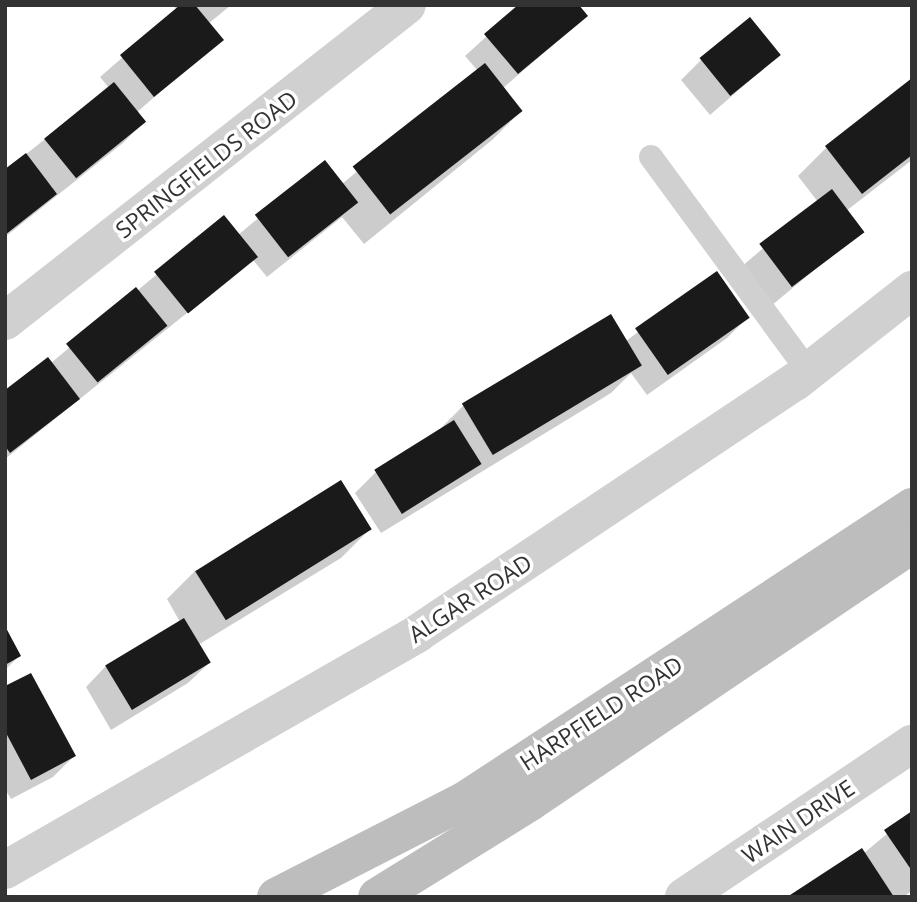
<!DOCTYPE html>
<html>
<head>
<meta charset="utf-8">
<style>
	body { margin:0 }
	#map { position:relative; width:917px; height:902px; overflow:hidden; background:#fff; font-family:"Open Sans",sans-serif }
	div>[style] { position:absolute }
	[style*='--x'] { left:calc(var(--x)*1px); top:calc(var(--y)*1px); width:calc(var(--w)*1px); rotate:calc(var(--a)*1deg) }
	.shadow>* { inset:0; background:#0003 }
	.building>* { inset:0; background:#1a1a1a; transform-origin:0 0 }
	.lane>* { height:24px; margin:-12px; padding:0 12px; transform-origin:12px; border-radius:12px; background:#d0d0d0 }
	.street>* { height:38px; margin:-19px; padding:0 19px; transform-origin:19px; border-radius:19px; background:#d0d0d0 }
	.secondary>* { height:38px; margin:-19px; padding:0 19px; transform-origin:19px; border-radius:19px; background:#bdbdbd }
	span { translate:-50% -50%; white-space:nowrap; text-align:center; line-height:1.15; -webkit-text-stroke:7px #fff; paint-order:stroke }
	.street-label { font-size:23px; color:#333 }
	.frame { position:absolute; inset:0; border:7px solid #333; pointer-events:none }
</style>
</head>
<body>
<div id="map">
	<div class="shadow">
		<i style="clip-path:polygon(173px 5px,231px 5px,208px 24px,221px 39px,136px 113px,144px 122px,123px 143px,5px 237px,5px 171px,109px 88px,100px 77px,177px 10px)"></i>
		<i style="clip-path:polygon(521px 5px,586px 16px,503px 88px,521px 111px,492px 140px,364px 244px,342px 217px,267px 277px,253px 260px,5px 459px,5px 392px,51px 363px,224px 218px,238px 235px,325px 163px,342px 184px,478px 71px,465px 56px)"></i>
		<i style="clip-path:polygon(779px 55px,710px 115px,681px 80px,701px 60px)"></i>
		<i style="clip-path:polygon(912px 81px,912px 160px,846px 211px,861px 231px,771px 306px,741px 267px,818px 202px,798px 176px,827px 147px)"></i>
		<i style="clip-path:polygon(716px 274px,747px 318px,727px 338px,647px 395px,631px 373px,611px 393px,381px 533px,355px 493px,376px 472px,435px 434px,463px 406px,626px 341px)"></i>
		<i style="clip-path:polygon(370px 529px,341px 558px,198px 645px,209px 663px,188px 683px,111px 730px,86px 687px,106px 666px,180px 622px,167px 599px,195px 571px)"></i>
		<i style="clip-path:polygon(5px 630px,19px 656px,5px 670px)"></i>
		<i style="clip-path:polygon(5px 688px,74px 756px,53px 777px,11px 799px,5px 789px)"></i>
		<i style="clip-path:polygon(912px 813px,912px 891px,903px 897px,790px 897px,864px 853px)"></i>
	</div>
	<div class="building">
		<i style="clip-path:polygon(180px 5px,195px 5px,224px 40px,154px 97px,120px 55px)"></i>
		<i style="clip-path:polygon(518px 5px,579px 5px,588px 16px,518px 74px,484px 34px)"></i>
		<i style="left:750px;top:17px;width:49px;height:65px;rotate:51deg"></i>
		<i style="left:485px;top:63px;width:61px;height:168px;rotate:52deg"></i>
		<i style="clip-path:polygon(912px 78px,912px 155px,862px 194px,825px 146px)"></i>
		<i style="left:114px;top:82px;width:51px;height:90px;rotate:51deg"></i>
		<i style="clip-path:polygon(26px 153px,57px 194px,5px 235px,5px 169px)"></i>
		<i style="left:325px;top:160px;width:54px;height:89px;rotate:52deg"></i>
		<i style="left:832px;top:189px;width:54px;height:91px;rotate:53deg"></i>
		<i style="left:224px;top:215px;width:54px;height:90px;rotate:51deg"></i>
		<i style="left:717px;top:271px;width:57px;height:100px;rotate:55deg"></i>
		<i style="left:136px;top:287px;width:50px;height:90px;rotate:51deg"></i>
		<i style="left:611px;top:314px;width:60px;height:174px;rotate:59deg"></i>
		<i style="clip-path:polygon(48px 357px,80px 399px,10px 453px,5px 446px,5px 390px)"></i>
		<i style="left:454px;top:420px;width:52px;height:94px;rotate:58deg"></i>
		<i style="left:341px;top:480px;width:58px;height:172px;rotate:58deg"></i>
		<i style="left:184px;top:618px;width:52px;height:92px;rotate:59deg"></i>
		<i style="clip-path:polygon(5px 626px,21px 656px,5px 665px)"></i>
		<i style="clip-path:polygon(31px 673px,76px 756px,31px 780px,5px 731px,5px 686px)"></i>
		<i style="clip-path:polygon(912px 811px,912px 871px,884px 830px)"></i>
		<i style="clip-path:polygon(862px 848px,894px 897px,787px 897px)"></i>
	</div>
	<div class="lane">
		<i style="--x:651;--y:157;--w:265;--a:53.7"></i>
	</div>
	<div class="street">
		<i style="--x:5;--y:321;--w:511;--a:-38.17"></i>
		<i style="--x:5;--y:870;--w:476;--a:-29.8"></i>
		<i style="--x:418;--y:633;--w:453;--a:-33.7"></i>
		<i style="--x:795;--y:382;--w:149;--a:-38.2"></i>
		<i style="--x:684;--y:897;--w:275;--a:-33.9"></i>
	</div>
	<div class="secondary">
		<i style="--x:276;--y:897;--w:211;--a:-27.1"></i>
		<i style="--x:464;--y:801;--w:536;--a:-33.27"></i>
		<i style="--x:377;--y:897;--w:180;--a:-31.8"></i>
		<i style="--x:530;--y:802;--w:461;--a:-34"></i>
	</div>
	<div class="street-label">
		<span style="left:206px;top:164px;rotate:-38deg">SPRINGFIELDS ROAD</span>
		<span style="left:470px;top:598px;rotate:-33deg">ALGAR ROAD</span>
		<span style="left:601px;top:713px;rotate:-33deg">HARPFIELD ROAD</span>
		<span style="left:798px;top:821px;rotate:-34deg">WAIN DRIVE</span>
	</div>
	<div class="frame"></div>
</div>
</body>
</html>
